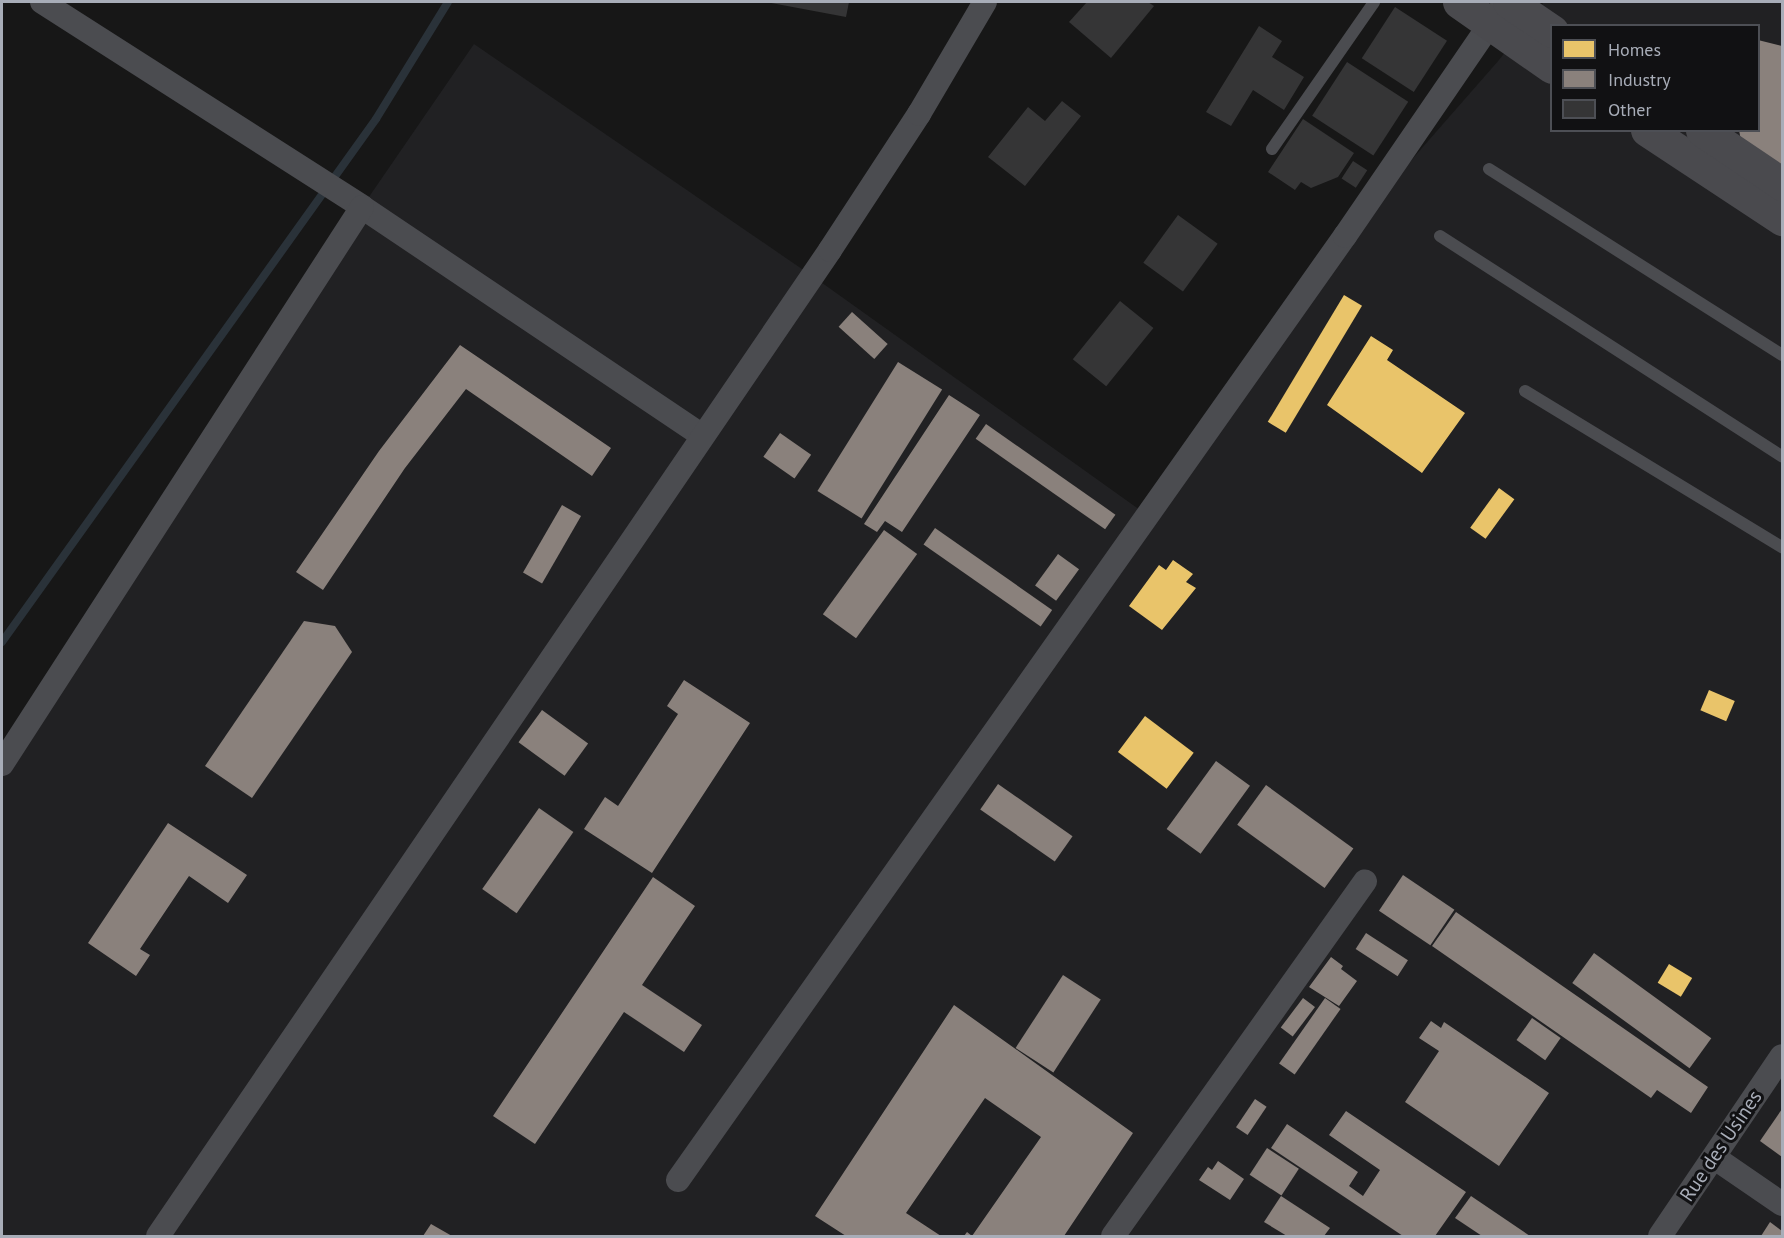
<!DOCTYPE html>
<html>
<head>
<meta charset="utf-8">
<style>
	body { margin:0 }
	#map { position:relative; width:1784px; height:1238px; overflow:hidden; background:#171717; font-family:"PT Sans",sans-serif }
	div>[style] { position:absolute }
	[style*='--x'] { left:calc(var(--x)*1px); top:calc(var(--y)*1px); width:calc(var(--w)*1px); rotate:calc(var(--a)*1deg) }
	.built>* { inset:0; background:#212123 }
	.homes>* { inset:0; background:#e9c46a; transform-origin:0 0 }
	.industry>* { inset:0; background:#8a817c; transform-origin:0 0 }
	.stream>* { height:8px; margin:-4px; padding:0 4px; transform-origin:4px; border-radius:4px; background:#2a3239 }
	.building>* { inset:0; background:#353536; transform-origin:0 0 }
	.service>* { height:12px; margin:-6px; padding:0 6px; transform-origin:6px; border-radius:6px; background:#4b4c50 }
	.minor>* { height:24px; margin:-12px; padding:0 12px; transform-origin:12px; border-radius:12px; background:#4b4c50 }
	.secondary>* { height:33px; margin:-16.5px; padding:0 16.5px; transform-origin:16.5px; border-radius:16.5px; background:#4a4a4e }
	span { translate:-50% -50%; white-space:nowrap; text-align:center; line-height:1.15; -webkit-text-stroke:6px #111113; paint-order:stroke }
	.street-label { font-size:20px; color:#a8adb8 }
	.frame { position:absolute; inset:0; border:3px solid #a8adb8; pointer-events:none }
	.legend { position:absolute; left:1550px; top:24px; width:210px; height:108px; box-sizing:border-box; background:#111113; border:2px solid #4d4f55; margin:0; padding:8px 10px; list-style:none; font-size:18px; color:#a8adb8 }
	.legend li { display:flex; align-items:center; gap:12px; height:30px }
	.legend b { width:30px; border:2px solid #4d4f55 }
</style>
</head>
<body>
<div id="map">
	<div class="built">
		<i style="clip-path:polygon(evenodd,1544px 2px,1782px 2px,1782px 1236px,2px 1236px,2px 764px,362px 207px,474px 44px,818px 280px,1147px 515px,1345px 236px,1499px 60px,1544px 2px,1552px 26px,1758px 26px,1758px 130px,1552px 130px,1552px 26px)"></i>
	</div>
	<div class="homes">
		<i style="left:1344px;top:295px;width:21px;height:148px;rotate:31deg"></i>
		<i style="clip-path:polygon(1371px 336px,1393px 350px,1387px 360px,1465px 413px,1422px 473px,1327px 405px)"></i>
		<i style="left:1499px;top:488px;width:19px;height:49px;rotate:36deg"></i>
		<i style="clip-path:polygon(1173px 560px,1193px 574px,1186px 582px,1196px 588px,1162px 630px,1129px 606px,1159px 565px,1166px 570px)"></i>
		<i style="left:1709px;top:690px;width:28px;height:22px;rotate:23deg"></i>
		<i style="left:1145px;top:716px;width:61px;height:45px;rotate:37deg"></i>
		<i style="left:1669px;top:964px;width:27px;height:22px;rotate:31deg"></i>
	</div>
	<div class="industry">
		<i style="clip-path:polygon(1758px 40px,1782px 46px,1782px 175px,1742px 146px,1739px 130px,1758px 130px)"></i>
		<i style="left:852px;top:312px;width:48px;height:20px;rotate:42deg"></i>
		<i style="clip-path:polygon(460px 345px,611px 448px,592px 476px,466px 389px,405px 468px,323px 590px,296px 572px,379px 451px)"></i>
		<i style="left:898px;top:362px;width:52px;height:152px;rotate:32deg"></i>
		<i style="clip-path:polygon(949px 395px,980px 415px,902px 532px,885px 521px,877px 532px,864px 524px)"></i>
		<i style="left:986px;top:424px;width:158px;height:18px;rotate:35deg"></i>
		<i style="left:780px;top:433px;width:38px;height:29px;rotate:35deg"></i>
		<i style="left:562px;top:505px;width:22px;height:78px;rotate:30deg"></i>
		<i style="left:935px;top:528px;width:143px;height:20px;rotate:35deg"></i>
		<i style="left:884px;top:530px;width:41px;height:104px;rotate:36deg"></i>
		<i style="left:1058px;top:554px;width:26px;height:39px;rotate:36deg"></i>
		<i style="clip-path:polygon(304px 621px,335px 626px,352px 652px,252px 798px,205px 766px)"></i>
		<i style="clip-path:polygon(684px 680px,750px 723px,652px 873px,584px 829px,605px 797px,618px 806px,678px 714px,667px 706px)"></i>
		<i style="left:542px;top:710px;width:57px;height:40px;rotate:36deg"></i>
		<i style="left:1216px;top:761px;width:42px;height:84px;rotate:36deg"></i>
		<i style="left:998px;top:784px;width:91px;height:31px;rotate:35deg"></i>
		<i style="left:1266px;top:785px;width:108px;height:49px;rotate:36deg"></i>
		<i style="left:539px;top:808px;width:42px;height:99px;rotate:35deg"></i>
		<i style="clip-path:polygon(168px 823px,247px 875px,228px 903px,189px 876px,140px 949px,150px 955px,136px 976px,88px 943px)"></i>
		<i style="left:1403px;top:875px;width:62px;height:43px;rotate:34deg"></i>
		<i style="clip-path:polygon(653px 877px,695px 906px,642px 985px,702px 1025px,684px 1052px,624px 1012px,535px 1144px,493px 1116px)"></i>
		<i style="clip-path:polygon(1456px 912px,1708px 1087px,1691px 1113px,1657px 1090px,1651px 1098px,1432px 946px)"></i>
		<i style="left:1366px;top:933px;width:50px;height:19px;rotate:33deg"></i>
		<i style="left:1594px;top:953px;width:145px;height:37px;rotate:36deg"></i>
		<i style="clip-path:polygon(1331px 957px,1343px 966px,1341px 969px,1357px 981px,1339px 1006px,1309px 987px)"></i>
		<i style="left:1063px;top:975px;width:45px;height:87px;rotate:33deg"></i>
		<i style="left:1303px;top:998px;width:15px;height:37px;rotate:37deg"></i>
		<i style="left:1325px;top:998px;width:19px;height:80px;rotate:35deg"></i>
		<i style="clip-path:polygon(954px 1005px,1133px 1133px,1064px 1236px,964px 1236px,967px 1232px,972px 1236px,1041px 1137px,985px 1098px,906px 1213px,941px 1236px,846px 1236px,815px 1216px)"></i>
		<i style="left:1532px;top:1018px;width:35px;height:27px;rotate:35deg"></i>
		<i style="clip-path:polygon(1431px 1021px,1441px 1028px,1444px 1022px,1549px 1093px,1499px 1166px,1405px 1102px,1439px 1051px,1419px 1038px)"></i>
		<i style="left:1255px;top:1099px;width:14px;height:34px;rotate:34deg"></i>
		<i style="clip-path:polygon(1782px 1109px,1782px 1157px,1760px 1141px)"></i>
		<i style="clip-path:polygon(1346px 1111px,1466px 1192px,1435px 1236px,1403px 1236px,1271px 1148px,1287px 1124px,1358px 1172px,1349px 1186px,1363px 1196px,1380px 1170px,1329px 1135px)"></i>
		<i style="left:1267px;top:1148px;width:38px;height:32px;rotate:33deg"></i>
		<i style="clip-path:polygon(1218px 1161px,1244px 1179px,1230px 1200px,1199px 1180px,1208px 1167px,1212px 1170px)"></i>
		<i style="clip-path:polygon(1281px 1196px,1330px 1228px,1324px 1236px,1287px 1236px,1264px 1222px)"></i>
		<i style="clip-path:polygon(1471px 1196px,1530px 1236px,1482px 1236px,1455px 1218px)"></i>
		<i style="clip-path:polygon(1770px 1222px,1782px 1231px,1782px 1236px,1761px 1236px)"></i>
		<i style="clip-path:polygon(431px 1224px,452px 1236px,423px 1236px)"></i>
	</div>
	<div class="stream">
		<i style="--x:2;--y:642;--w:643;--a:-54.43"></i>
		<i style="--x:376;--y:119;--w:137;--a:-58.4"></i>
	</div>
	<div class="building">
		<i style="clip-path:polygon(766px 2px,849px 2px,846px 17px)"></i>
		<i style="clip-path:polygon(1087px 2px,1148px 2px,1154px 6px,1111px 58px,1069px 22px)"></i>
		<i style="left:1395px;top:7px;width:62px;height:61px;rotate:33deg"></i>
		<i style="clip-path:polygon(1259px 26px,1282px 41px,1272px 57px,1304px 77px,1284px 110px,1253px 90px,1231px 126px,1206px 112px)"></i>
		<i style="left:1347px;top:62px;width:73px;height:64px;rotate:33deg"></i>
		<i style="clip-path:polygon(1062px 101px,1081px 116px,1025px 186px,988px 157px,1028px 107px,1045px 121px)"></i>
		<i style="clip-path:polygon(1303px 119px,1354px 153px,1338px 177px,1311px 188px,1301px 182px,1295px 190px,1268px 172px)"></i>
		<i style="left:1353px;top:161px;width:17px;height:21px;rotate:33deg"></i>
		<i style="left:1178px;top:215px;width:49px;height:59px;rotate:36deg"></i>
		<i style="left:1120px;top:301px;width:43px;height:75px;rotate:39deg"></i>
	</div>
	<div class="service">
		<i style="--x:1272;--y:149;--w:179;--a:-55.2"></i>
		<i style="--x:1489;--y:169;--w:347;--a:32.4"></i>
		<i style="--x:1440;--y:236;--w:407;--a:32.8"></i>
		<i style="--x:1525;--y:391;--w:301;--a:31.3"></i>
	</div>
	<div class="minor">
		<i style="--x:42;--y:2;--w:380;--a:32.6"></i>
		<i style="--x:362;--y:207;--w:409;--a:33.9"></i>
		<i style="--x:2;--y:764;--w:663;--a:-57.12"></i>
		<i style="--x:1715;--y:1158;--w:81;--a:34.5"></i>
		<i style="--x:678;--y:1180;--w:1156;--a:-54.76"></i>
		<i style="--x:1345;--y:236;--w:273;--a:-55.6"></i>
		<i style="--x:158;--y:1236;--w:1193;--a:-55.72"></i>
		<i style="--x:830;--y:250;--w:163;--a:-56.8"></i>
		<i style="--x:919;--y:114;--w:130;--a:-59.5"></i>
		<i style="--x:1113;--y:1236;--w:435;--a:-54.6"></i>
		<i style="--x:1660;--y:1236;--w:217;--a:-55.9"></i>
	</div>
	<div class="secondary">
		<i style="--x:1459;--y:2;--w:113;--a:35"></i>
		<i style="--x:1509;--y:2;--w:52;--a:34"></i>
		<i style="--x:1647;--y:130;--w:162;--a:33.4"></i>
		<i style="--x:1702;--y:130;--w:97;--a:34"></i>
	</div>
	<div class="street-label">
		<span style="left:1721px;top:1146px;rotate:-56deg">Rue des Usines</span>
	</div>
	<div class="frame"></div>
	<ul class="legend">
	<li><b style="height:16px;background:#e9c46a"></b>Homes</li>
	<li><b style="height:16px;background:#8a817c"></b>Industry</li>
	<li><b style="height:16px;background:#353536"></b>Other</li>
	</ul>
</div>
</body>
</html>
